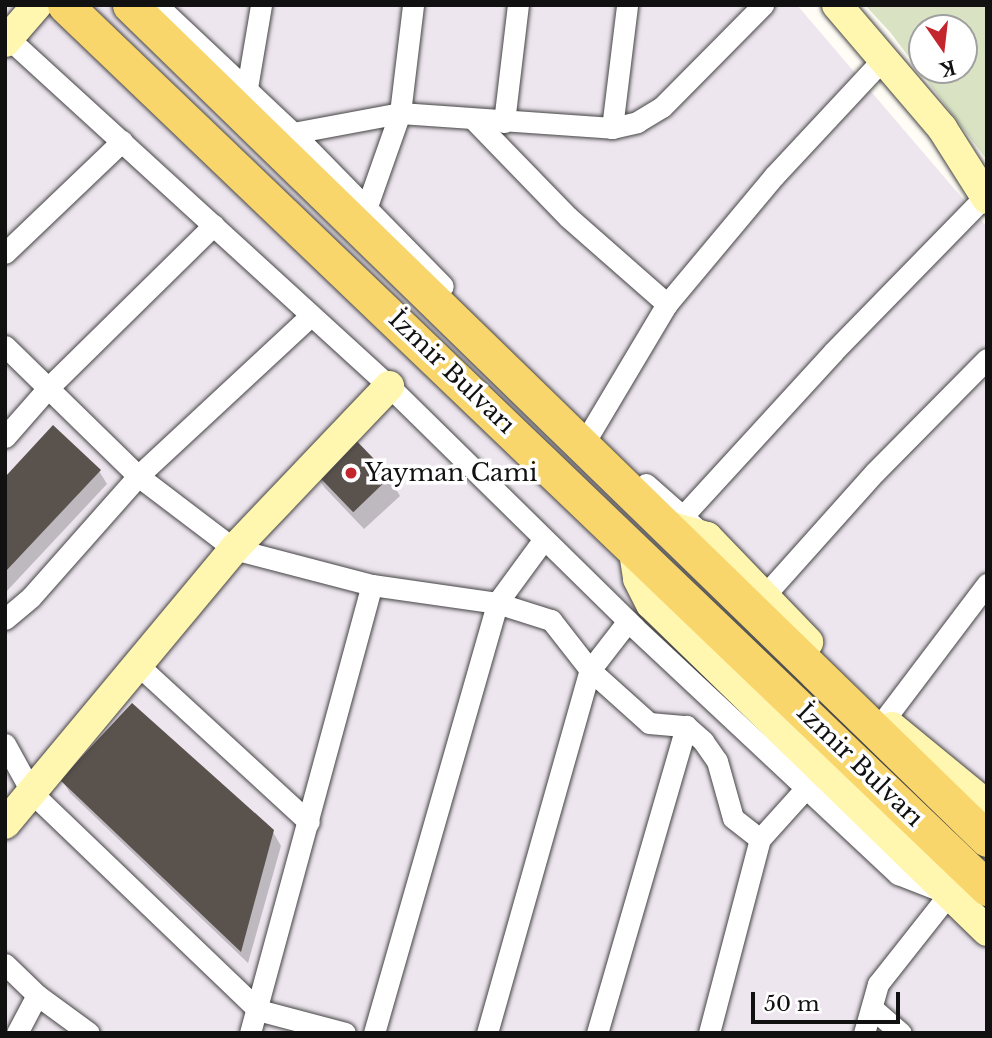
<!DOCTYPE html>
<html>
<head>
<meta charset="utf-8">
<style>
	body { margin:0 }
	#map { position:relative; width:992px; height:1038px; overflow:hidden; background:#fffdf5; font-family:"Libre Baskerville",serif }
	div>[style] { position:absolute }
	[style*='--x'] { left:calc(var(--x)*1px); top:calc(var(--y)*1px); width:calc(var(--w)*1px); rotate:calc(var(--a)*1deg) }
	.industrial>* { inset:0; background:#eee6ef }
	.cemetery>* { inset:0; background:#d9e3c4 }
	.shadow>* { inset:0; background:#0003 }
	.building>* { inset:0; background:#5a524d; transform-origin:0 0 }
	.roads { filter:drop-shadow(0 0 2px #444) drop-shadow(0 0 2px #444) }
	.street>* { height:21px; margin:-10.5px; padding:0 10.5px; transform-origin:10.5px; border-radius:10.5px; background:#fff }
	.secondary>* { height:30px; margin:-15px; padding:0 15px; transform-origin:15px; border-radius:15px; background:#fff6b0 }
	.primary>* { height:35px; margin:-17.5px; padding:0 17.5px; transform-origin:17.5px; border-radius:17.5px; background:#f9d66b }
	.dots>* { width:19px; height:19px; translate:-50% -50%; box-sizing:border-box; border:4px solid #fff; border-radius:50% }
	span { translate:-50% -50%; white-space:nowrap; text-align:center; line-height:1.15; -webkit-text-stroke:7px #fff; paint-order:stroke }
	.street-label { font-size:24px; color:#111 }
	.poi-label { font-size:24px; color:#111 }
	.left { translate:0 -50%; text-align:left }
	.frame { position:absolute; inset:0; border:7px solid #111; pointer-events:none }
	.north { position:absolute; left:908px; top:14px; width:70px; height:70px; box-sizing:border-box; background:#fff; border:2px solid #a0a0a0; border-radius:50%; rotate:166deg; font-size:19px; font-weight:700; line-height:28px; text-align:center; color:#111 }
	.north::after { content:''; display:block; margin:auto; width:24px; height:32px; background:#c4262e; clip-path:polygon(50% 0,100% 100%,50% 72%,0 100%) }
	.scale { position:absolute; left:751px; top:992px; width:149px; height:32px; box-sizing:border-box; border:4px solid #111; border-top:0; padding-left:9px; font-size:21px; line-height:24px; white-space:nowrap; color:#111; -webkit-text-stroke:5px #fff; paint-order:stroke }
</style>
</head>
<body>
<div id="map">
	<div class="industrial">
		<i style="clip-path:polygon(5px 5px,797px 5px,987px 227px,987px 1033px,5px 1033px)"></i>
	</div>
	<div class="cemetery">
		<i style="clip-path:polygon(evenodd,865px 5px,987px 5px,987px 160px,890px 32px,865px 5px,922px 28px,964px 28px,964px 70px,922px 70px,922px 28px)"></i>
	</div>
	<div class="shadow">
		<i style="clip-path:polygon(313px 469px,389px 477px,400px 496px,364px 529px,324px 487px)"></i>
		<i style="clip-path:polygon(99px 471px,107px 484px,5px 593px,5px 479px)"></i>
		<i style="clip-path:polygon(62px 780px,273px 832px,281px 846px,248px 963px,70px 793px)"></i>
	</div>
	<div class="building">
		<i style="clip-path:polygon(53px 425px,101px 470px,5px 572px,5px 477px)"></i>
		<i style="left:349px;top:433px;width:60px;height:52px;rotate:46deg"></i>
		<i style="clip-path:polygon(132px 703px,274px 830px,241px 952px,60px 780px)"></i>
	</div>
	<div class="roads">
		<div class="street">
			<i style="--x:157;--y:5;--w:187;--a:43.3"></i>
			<i style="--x:293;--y:133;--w:214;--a:45.6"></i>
			<i style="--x:8;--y:38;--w:516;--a:42.41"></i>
			<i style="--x:389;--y:386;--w:344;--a:44.5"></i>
			<i style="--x:634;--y:627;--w:362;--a:43.1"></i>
			<i style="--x:898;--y:874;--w:55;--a:21.4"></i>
			<i style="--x:949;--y:894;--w:115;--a:128.3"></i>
			<i style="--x:878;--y:984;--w:51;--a:105.9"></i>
			<i style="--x:247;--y:88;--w:84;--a:-80.4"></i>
			<i style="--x:473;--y:119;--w:136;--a:45.9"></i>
			<i style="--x:568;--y:217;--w:132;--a:41.3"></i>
			<i style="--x:504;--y:122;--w:118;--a:-83.2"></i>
			<i style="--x:612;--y:128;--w:124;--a:-83"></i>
			<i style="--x:293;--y:133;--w:109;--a:-10.6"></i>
			<i style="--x:400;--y:113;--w:213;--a:4"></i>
			<i style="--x:612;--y:128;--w:26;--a:-13"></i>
			<i style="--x:637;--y:122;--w:29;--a:-31"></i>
			<i style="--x:662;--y:107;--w:144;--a:-45.3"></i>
			<i style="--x:366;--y:209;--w:102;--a:-70.5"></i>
			<i style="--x:400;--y:113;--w:109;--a:-83.1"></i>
			<i style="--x:5;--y:253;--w:162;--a:-43.7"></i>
			<i style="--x:5;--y:346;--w:186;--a:44.3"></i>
			<i style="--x:138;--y:476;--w:121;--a:37.2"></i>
			<i style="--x:234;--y:549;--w:143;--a:14.6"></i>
			<i style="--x:372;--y:585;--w:126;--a:8.2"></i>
			<i style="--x:497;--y:603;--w:57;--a:17.5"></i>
			<i style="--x:551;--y:620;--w:63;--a:52"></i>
			<i style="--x:590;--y:670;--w:79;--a:41.9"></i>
			<i style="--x:649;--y:723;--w:37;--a:5"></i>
			<i style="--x:686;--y:726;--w:23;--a:41"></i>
			<i style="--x:703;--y:741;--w:24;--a:55"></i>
			<i style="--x:717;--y:761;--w:59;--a:74.3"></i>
			<i style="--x:733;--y:818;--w:34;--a:38"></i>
			<i style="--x:590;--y:433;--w:150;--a:-59.2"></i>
			<i style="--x:667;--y:304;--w:167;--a:-50.1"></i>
			<i style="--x:774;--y:176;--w:160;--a:-47"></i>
			<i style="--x:5;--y:437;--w:67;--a:-48.7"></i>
			<i style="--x:49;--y:387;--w:231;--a:-44.5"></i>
			<i style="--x:646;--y:484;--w:69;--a:41.5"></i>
			<i style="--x:682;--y:517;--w:224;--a:-47.5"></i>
			<i style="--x:833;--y:352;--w:218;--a:-45.7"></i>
			<i style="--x:764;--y:596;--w:166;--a:-48.2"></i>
			<i style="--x:875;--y:472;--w:159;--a:-45.3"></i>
			<i style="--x:5;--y:619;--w:34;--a:-40"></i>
			<i style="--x:31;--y:597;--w:162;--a:-48.5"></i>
			<i style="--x:138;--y:476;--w:236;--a:-42.9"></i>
			<i style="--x:138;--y:665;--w:232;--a:42.6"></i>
			<i style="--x:884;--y:720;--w:171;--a:-52.9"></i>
			<i style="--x:5;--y:744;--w:56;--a:61.1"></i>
			<i style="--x:32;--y:793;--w:313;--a:43.8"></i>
			<i style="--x:258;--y:1010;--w:90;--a:14.8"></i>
			<i style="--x:5;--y:964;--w:45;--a:44.1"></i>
			<i style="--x:37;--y:995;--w:64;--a:36.2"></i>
			<i style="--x:872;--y:1008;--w:38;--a:41"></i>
			<i style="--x:17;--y:1033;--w:43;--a:-62.2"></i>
			<i style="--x:250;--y:1033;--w:464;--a:-74.8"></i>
			<i style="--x:374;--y:1033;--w:447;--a:-74"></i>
			<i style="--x:497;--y:603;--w:79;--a:-53.7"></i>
			<i style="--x:487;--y:1033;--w:377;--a:-74.2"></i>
			<i style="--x:590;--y:670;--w:62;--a:-52.2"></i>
			<i style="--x:597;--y:1033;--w:320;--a:-73.8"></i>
			<i style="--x:709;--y:1033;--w:201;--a:-75.3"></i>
			<i style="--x:760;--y:839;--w:69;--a:-48"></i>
		</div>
		<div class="secondary">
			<i style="--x:837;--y:5;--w:162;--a:49.5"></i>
			<i style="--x:942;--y:128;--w:84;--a:57.6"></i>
			<i style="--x:5;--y:42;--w:49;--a:-49.1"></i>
			<i style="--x:665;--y:525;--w:44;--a:15.9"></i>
			<i style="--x:707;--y:537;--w:146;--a:46.1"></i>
			<i style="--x:633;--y:546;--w:33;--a:81"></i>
			<i style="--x:638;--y:579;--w:28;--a:63"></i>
			<i style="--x:651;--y:604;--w:469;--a:44.2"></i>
			<i style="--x:892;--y:727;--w:123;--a:39.4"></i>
			<i style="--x:5;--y:824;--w:358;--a:-50.2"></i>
			<i style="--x:234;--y:549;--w:225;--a:-46.4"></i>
		</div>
		<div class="primary">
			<i style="--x:65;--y:5;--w:1277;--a:43.76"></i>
			<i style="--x:130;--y:5;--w:1196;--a:44.22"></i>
		</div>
	</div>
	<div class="dots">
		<i style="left:351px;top:473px;background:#c4262e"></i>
	</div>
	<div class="street-label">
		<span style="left:452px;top:372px;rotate:44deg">İzmir Bulvarı</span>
		<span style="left:860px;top:765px;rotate:44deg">İzmir Bulvarı</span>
	</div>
	<div class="poi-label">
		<span class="left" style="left:365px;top:473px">Yayman Cami</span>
	</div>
	<div class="frame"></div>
	<div class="north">K</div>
	<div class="scale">50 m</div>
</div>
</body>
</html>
